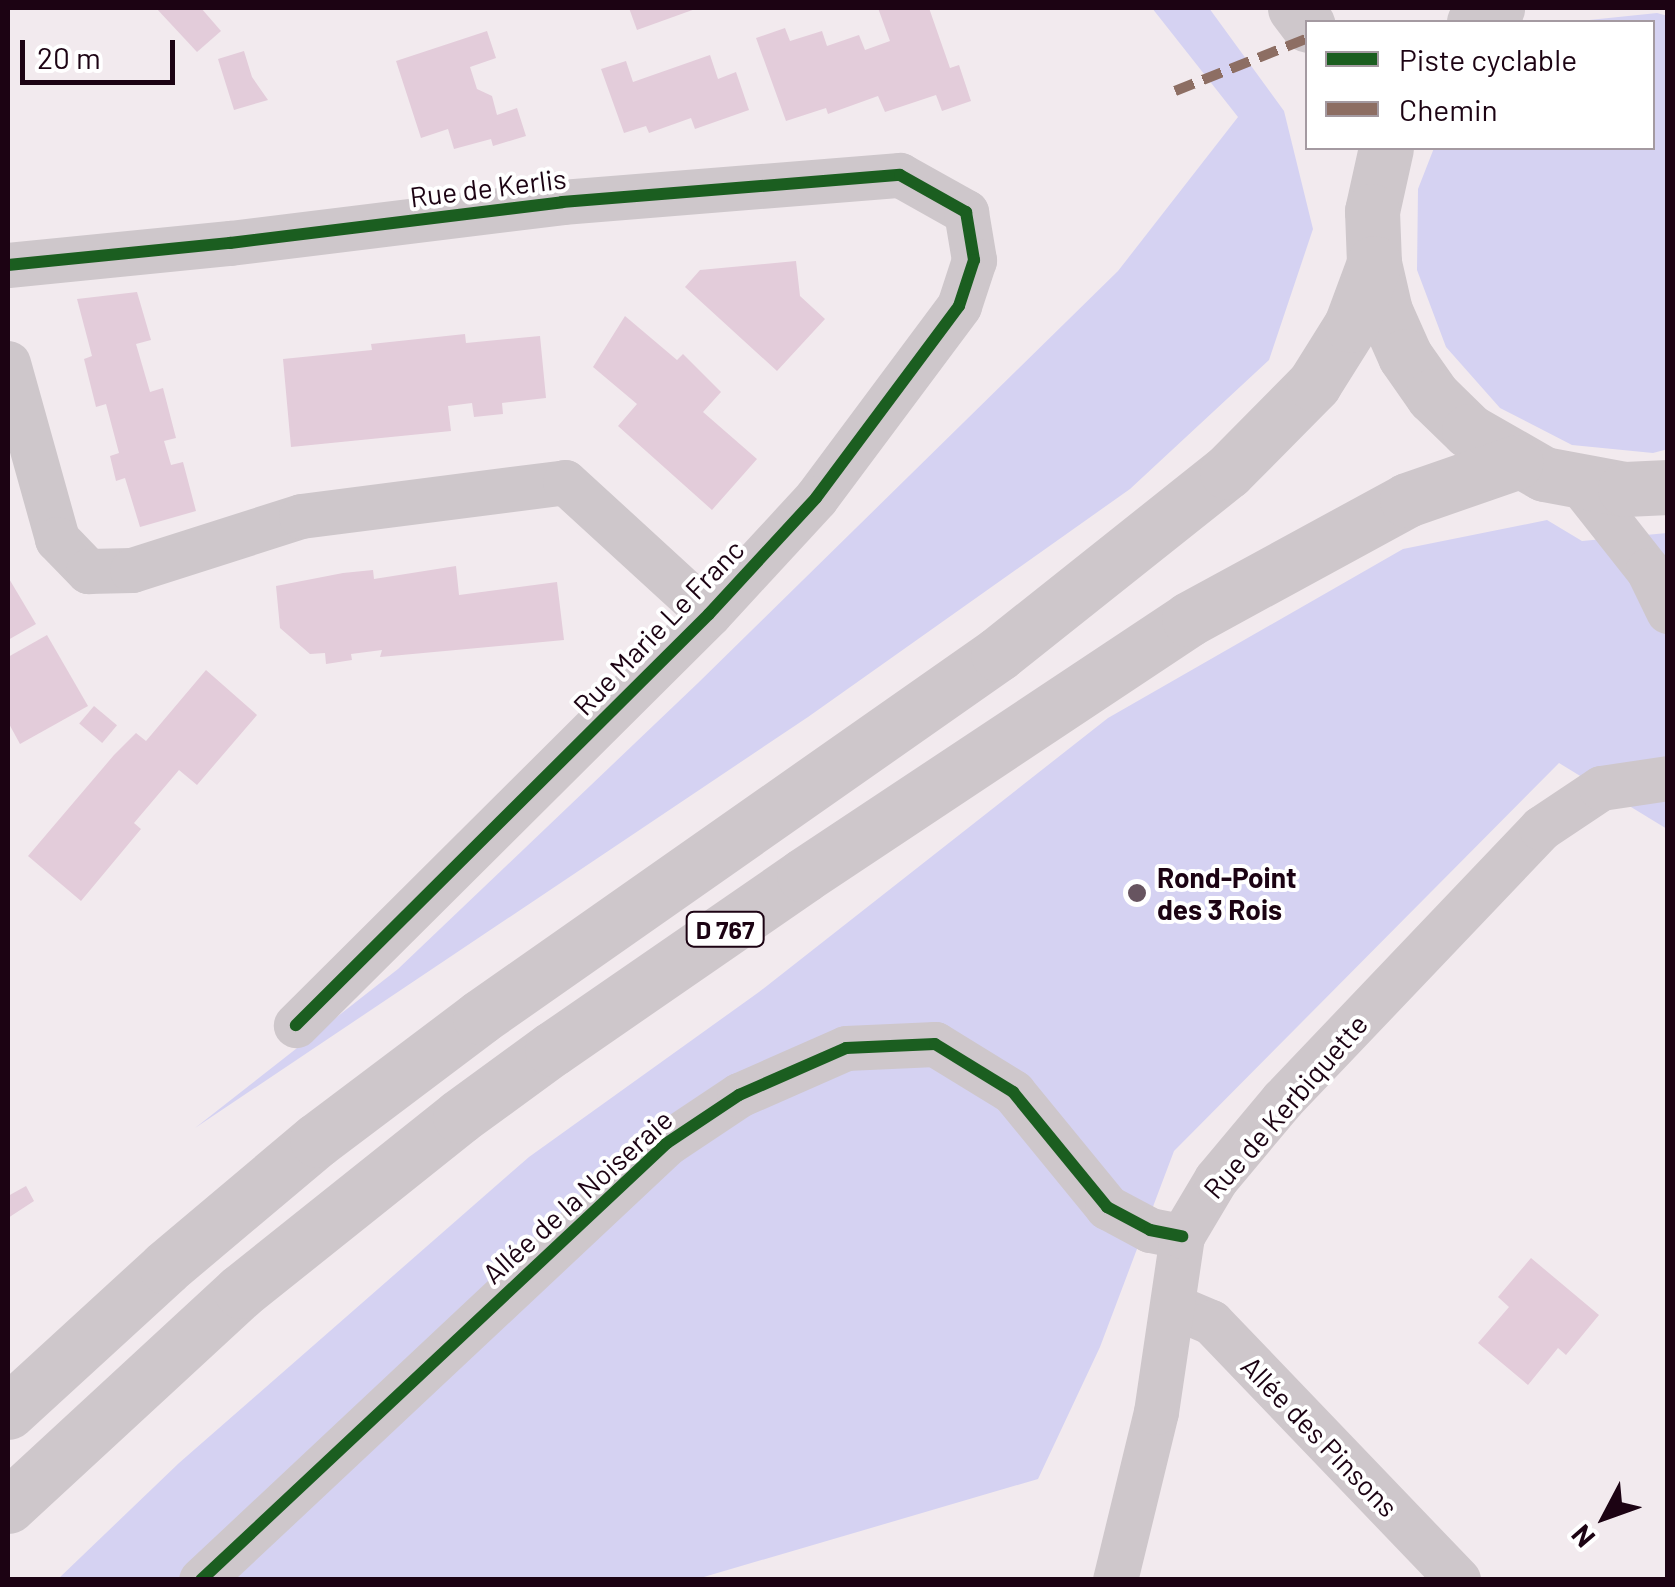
<!DOCTYPE html>
<html>
<head>
<meta charset="utf-8">
<style>
	body { margin:0 }
	#map { position:relative; width:1675px; height:1587px; overflow:hidden; background:#f2eaee; font-family:Barlow,sans-serif }
	div>[style] { position:absolute }
	[style*='--x'] { left:calc(var(--x)*1px); top:calc(var(--y)*1px); width:calc(var(--w)*1px); rotate:calc(var(--a)*1deg) }
	.green>* { inset:0; background:#d5d2f2 }
	.building>* { inset:0; background:#e3ccda; transform-origin:0 0 }
	.minor>* { height:45px; margin:-22.5px; padding:0 22.5px; transform-origin:22.5px; border-radius:22.5px; background:#cec7cb }
	.secondary>* { height:55px; margin:-27.5px; padding:0 27.5px; transform-origin:27.5px; border-radius:27.5px; background:#cec7cb }
	.primary>* { height:55px; margin:-27.5px; padding:0 27.5px; transform-origin:27.5px; border-radius:27.5px; background:#cec7cb }
	.trunk>* { height:55px; margin:-27.5px; padding:0 27.5px; transform-origin:27.5px; border-radius:27.5px; background:#cec7cb }
	.quiet>* { height:10px; margin-top:-5px; transform-origin:0; background:repeating-linear-gradient(90deg,#8d6e63 0 20px,transparent 0 30px) }
	.cycleway>* { height:12px; margin:-6px; padding:0 6px; transform-origin:6px; border-radius:6px; background:#1b5e20 }
	.dots>* { width:28px; height:28px; translate:-50% -50%; box-sizing:border-box; border:5px solid #fff; border-radius:50% }
	span { translate:-50% -50%; white-space:nowrap; text-align:center; line-height:1.15; -webkit-text-stroke:8px #fff; paint-order:stroke }
	.shield-label span { padding:2px 8px; background:#fff; border:2px solid; border-radius:8px; -webkit-text-stroke-width:0 }
	.shield-label { font-size:25px; color:#1c0313; font-weight:700 }
	.street-label { font-size:28px; color:#1c0313 }
	.poi-label { font-size:28px; color:#1c0313; font-weight:700 }
	.left { translate:0 -50%; text-align:left }
	.frame { position:absolute; inset:0; border:10px solid #1c0313; pointer-events:none }
	.legend { position:absolute; left:1305px; top:20px; width:350px; height:130px; box-sizing:border-box; background:#fff; border:2px solid #a49aa1; margin:0; padding:12px 18px; list-style:none; font-size:30px; color:#1c0313 }
	.legend li { display:flex; align-items:center; gap:20px; height:50px }
	.legend b { width:50px; border:2px solid #a49aa1 }
	.north { position:absolute; left:1555px; top:1467px; width:100px; height:100px; -webkit-text-stroke:8px #fff; paint-order:stroke; rotate:229deg; font-size:28px; font-weight:700; line-height:40px; text-align:center; color:#1c0313 }
	.north::after { content:''; display:block; margin:auto; width:35px; height:45px; background:#1c0313; clip-path:polygon(50% 0,100% 100%,50% 72%,0 100%) }
	.scale { position:absolute; left:20px; top:40px; width:155px; height:45px; box-sizing:border-box; border:5px solid #1c0313; border-top:0; padding-left:12px; font-size:30px; line-height:35px; white-space:nowrap; color:#1c0313; -webkit-text-stroke:8px #fff; paint-order:stroke }
</style>
</head>
<body>
<div id="map">
	<div class="green">
		<i style="clip-path:polygon(1152px 8px,1209px 8px,1284px 111px,1313px 229px,1269px 360px,1130px 489px,808px 717px,195px 1128px,398px 969px,698px 683px,1118px 271px,1238px 117px)"></i>
		<i style="clip-path:polygon(1657px 13px,1668px 16px,1668px 449px,1653px 453px,1572px 445px,1500px 408px,1446px 347px,1417px 270px,1418px 189px,1434px 148px,1652px 148px,1652px 22px,1570px 22px)"></i>
		<i style="clip-path:polygon(1547px 520px,1582px 541px,1667px 533px,1667px 829px,1559px 763px,1174px 1151px,1100px 1347px,1038px 1479px,697px 1579px,57px 1580px,179px 1463px,529px 1157px,759px 992px,1108px 718px,1403px 549px)"></i>
	</div>
	<div class="building">
		<i style="clip-path:polygon(156px 8px,201px 8px,221px 31px,197px 52px)"></i>
		<i style="clip-path:polygon(629px 8px,698px 8px,637px 30px)"></i>
		<i style="clip-path:polygon(878px 8px,929px 8px,950px 68px,959px 65px,971px 101px,942px 111px,936px 95px,885px 112px,878px 96px,828px 114px,826px 108px,786px 121px,756px 38px,785px 28px,790px 41px,822px 31px,827px 46px,859px 35px,865px 50px,890px 41px)"></i>
		<i style="clip-path:polygon(487px 31px,496px 58px,470px 67px,477px 89px,492px 96px,497px 115px,517px 108px,526px 136px,493px 146px,491px 139px,454px 149px,448px 129px,421px 138px,396px 61px)"></i>
		<i style="clip-path:polygon(244px 51px,252px 77px,268px 100px,234px 110px,218px 59px)"></i>
		<i style="clip-path:polygon(710px 55px,718px 79px,736px 72px,749px 110px,695px 129px,691px 118px,649px 133px,646px 126px,624px 133px,601px 69px,626px 61px,633px 82px)"></i>
		<i style="clip-path:polygon(796px 261px,800px 296px,825px 319px,777px 371px,685px 287px,700px 270px)"></i>
		<i style="clip-path:polygon(137px 292px,151px 340px,136px 344px,150px 392px,163px 388px,176px 438px,164px 441px,171px 465px,183px 462px,196px 511px,140px 527px,125px 478px,116px 481px,110px 456px,119px 453px,106px 404px,96px 407px,84px 359px,92px 356px,77px 299px)"></i>
		<i style="clip-path:polygon(625px 316px,677px 360px,683px 354px,721px 392px,703px 412px,757px 459px,712px 510px,618px 426px,637px 404px,593px 367px)"></i>
		<i style="clip-path:polygon(465px 334px,466px 343px,540px 336px,546px 398px,502px 403px,503px 414px,474px 417px,472px 403px,448px 406px,451px 431px,291px 447px,283px 359px,372px 350px,371px 344px)"></i>
		<i style="clip-path:polygon(456px 566px,459px 595px,557px 582px,564px 640px,380px 657px,382px 650px,351px 654px,352px 660px,326px 664px,325px 653px,310px 654px,280px 628px,276px 586px,343px 573px,373px 570px,374px 579px)"></i>
		<i style="clip-path:polygon(8px 577px,36px 624px,8px 640px)"></i>
		<i style="clip-path:polygon(47px 635px,88px 706px,20px 744px,8px 722px,8px 657px)"></i>
		<i style="clip-path:polygon(206px 670px,257px 715px,197px 785px,179px 770px,134px 823px,141px 829px,81px 901px,28px 856px,114px 755px,136px 733px,146px 741px)"></i>
		<i style="left:94px;top:706px;width:30px;height:23px;rotate:40deg"></i>
		<i style="clip-path:polygon(26px 1186px,34px 1201px,8px 1218px,8px 1196px)"></i>
		<i style="clip-path:polygon(1531px 1258px,1599px 1315px,1566px 1355px,1558px 1348px,1528px 1385px,1478px 1343px,1509px 1307px,1498px 1297px)"></i>
	</div>
	<div class="minor">
		<i style="--x:8;--y:265;--w:223;--a:-5.7"></i>
		<i style="--x:230;--y:243;--w:335;--a:-7"></i>
		<i style="--x:562;--y:202;--w:339;--a:-4.6"></i>
		<i style="--x:900;--y:175;--w:76;--a:29.3"></i>
		<i style="--x:966;--y:212;--w:49;--a:80.5"></i>
		<i style="--x:974;--y:260;--w:48;--a:108.1"></i>
		<i style="--x:959;--y:306;--w:239;--a:126.7"></i>
		<i style="--x:816;--y:498;--w:158;--a:132.7"></i>
		<i style="--x:709;--y:614;--w:583;--a:135.14"></i>
		<i style="--x:8;--y:363;--w:183;--a:74.4"></i>
		<i style="--x:57;--y:539;--w:45;--a:45.9"></i>
		<i style="--x:88;--y:571;--w:44;--a:-1.3"></i>
		<i style="--x:132;--y:570;--w:177;--a:-17.7"></i>
		<i style="--x:301;--y:516;--w:266;--a:-7.3"></i>
		<i style="--x:565;--y:482;--w:195;--a:42.5"></i>
		<i style="--x:1580;--y:484;--w:110;--a:51.7"></i>
		<i style="--x:1648;--y:570;--w:46;--a:64"></i>
		<i style="--x:1173;--y:1306;--w:41;--a:22.8"></i>
		<i style="--x:1211;--y:1322;--w:357;--a:46.2"></i>
		<i style="--x:201;--y:1580;--w:639;--a:-43.16"></i>
		<i style="--x:667;--y:1143;--w:87;--a:-33.7"></i>
		<i style="--x:739;--y:1095;--w:117;--a:-23.7"></i>
		<i style="--x:846;--y:1048;--w:89;--a:-2.6"></i>
		<i style="--x:935;--y:1044;--w:92;--a:31.6"></i>
		<i style="--x:1013;--y:1092;--w:149;--a:50.7"></i>
		<i style="--x:1107;--y:1207;--w:49;--a:28.1"></i>
		<i style="--x:1150;--y:1230;--w:33;--a:11"></i>
		<i style="--x:1115;--y:1580;--w:173;--a:-76.3"></i>
		<i style="--x:1156;--y:1412;--w:178;--a:-81.6"></i>
		<i style="--x:1182;--y:1236;--w:66;--a:-59.2"></i>
		<i style="--x:1216;--y:1179;--w:103;--a:-50.1"></i>
		<i style="--x:1282;--y:1100;--w:376;--a:-46.4"></i>
		<i style="--x:1541;--y:828;--w:72;--a:-33.7"></i>
		<i style="--x:1601;--y:788;--w:68;--a:-8.5"></i>
	</div>
	<div class="secondary">
		<i style="--x:1295;--y:8;--w:21;--a:53"></i>
	</div>
	<div class="primary">
		<i style="--x:1474;--y:22;--w:27;--a:-31"></i>
		<i style="--x:1386;--y:148;--w:65;--a:102.5"></i>
		<i style="--x:1372;--y:211;--w:52;--a:87.8"></i>
		<i style="--x:1374;--y:263;--w:49;--a:77.1"></i>
		<i style="--x:1385;--y:311;--w:49;--a:66"></i>
		<i style="--x:1405;--y:356;--w:49;--a:55"></i>
		<i style="--x:1433;--y:396;--w:50;--a:44.2"></i>
		<i style="--x:1469;--y:431;--w:86;--a:29.8"></i>
		<i style="--x:1544;--y:474;--w:82;--a:10.5"></i>
		<i style="--x:1625;--y:489;--w:43;--a:-2.7"></i>
	</div>
	<div class="trunk">
		<i style="--x:8;--y:1412;--w:214;--a:-42.5"></i>
		<i style="--x:166;--y:1267;--w:197;--a:-40.1"></i>
		<i style="--x:317;--y:1140;--w:204;--a:-37"></i>
		<i style="--x:480;--y:1017;--w:633;--a:-35.02"></i>
		<i style="--x:998;--y:654;--w:293;--a:-38.5"></i>
		<i style="--x:1227;--y:472;--w:124;--a:-45.3"></i>
		<i style="--x:1314;--y:384;--w:70;--a:-57.9"></i>
		<i style="--x:1351;--y:325;--w:66;--a:-69.6"></i>
		<i style="--x:8;--y:1506;--w:317;--a:-42.7"></i>
		<i style="--x:241;--y:1291;--w:280;--a:-38.6"></i>
		<i style="--x:460;--y:1116;--w:114;--a:-36.1"></i>
		<i style="--x:552;--y:1049;--w:306;--a:-34.6"></i>
		<i style="--x:804;--y:875;--w:462;--a:-33.6"></i>
		<i style="--x:1189;--y:619;--w:248;--a:-28.6"></i>
		<i style="--x:1407;--y:500;--w:115;--a:-19.2"></i>
	</div>
	<div class="quiet">
		<i style="--x:1175;--y:91;--w:143;--a:-21.7"></i>
	</div>
	<div class="cycleway">
		<i style="--x:8;--y:265;--w:223;--a:-5.7"></i>
		<i style="--x:230;--y:243;--w:335;--a:-7"></i>
		<i style="--x:562;--y:202;--w:339;--a:-4.6"></i>
		<i style="--x:900;--y:175;--w:76;--a:29.3"></i>
		<i style="--x:966;--y:212;--w:49;--a:80.5"></i>
		<i style="--x:974;--y:260;--w:48;--a:108.1"></i>
		<i style="--x:959;--y:306;--w:239;--a:126.7"></i>
		<i style="--x:816;--y:498;--w:158;--a:132.7"></i>
		<i style="--x:709;--y:614;--w:583;--a:135.14"></i>
		<i style="--x:201;--y:1580;--w:639;--a:-43.16"></i>
		<i style="--x:667;--y:1143;--w:87;--a:-33.7"></i>
		<i style="--x:739;--y:1095;--w:117;--a:-23.7"></i>
		<i style="--x:846;--y:1048;--w:89;--a:-2.6"></i>
		<i style="--x:935;--y:1044;--w:92;--a:31.6"></i>
		<i style="--x:1013;--y:1092;--w:149;--a:50.7"></i>
		<i style="--x:1107;--y:1207;--w:49;--a:28.1"></i>
		<i style="--x:1150;--y:1230;--w:33;--a:11"></i>
	</div>
	<div class="dots">
		<i style="left:1137px;top:893px;background:#675460"></i>
	</div>
	<div class="shield-label">
		<span style="left:725px;top:929px">D 767</span>
	</div>
	<div class="street-label">
		<span style="left:488px;top:187px;rotate:-7deg">Rue de Kerlis</span>
		<span style="left:658px;top:627px;rotate:-46deg">Rue Marie Le Franc</span>
		<span style="left:1285px;top:1106px;rotate:-49deg">Rue de Kerbiquette</span>
		<span style="left:577px;top:1196px;rotate:-42deg">Allée de la Noiseraie</span>
		<span style="left:1320px;top:1436px;rotate:46deg">Allée des Pinsons</span>
	</div>
	<div class="poi-label">
		<span class="left" style="left:1157px;top:893px">Rond-Point<br>des 3 Rois</span>
	</div>
	<div class="frame"></div>
	<ul class="legend">
	<li><b style="height:12px;background:#1b5e20"></b>Piste cyclable</li>
	<li><b style="height:12px;background:#8d6e63"></b>Chemin</li>
	</ul>
	<div class="north">N</div>
	<div class="scale">20 m</div>
</div>
</body>
</html>
